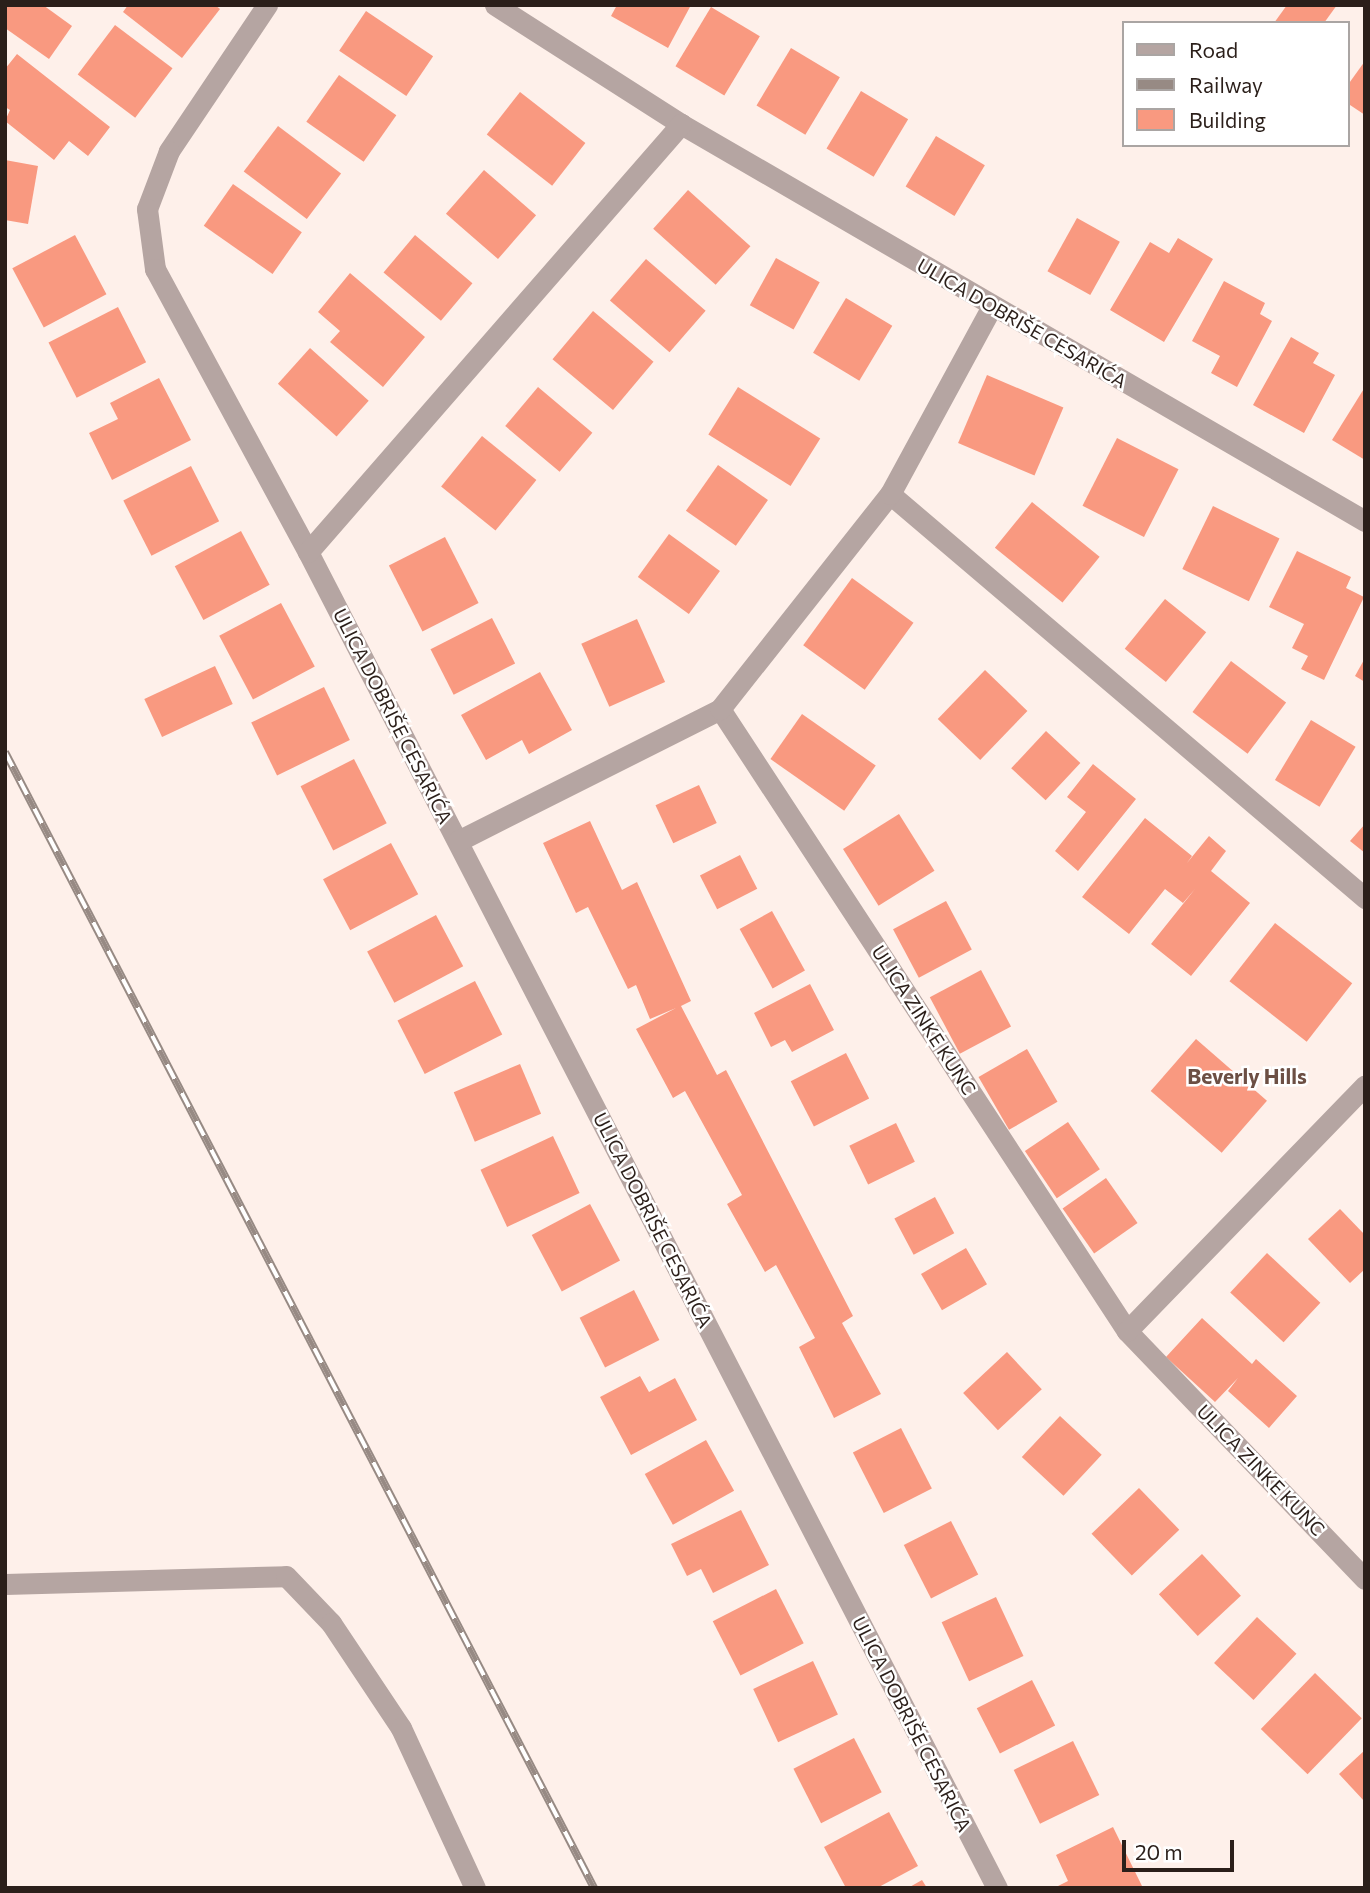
<!DOCTYPE html>
<html>
<head>
<meta charset="utf-8">
<style>
	body { margin:0 }
	#map { position:relative; width:1370px; height:1893px; overflow:hidden; background:#fef0ea; font-family:Commissioner,sans-serif }
	div>[style] { position:absolute }
	[style*='--x'] { left:calc(var(--x)*1px); top:calc(var(--y)*1px); width:calc(var(--w)*1px); rotate:calc(var(--a)*1deg) }
	.building>* { inset:0; background:#f99980; transform-origin:0 0 }
	.service>* { height:21px; margin:-10.5px; padding:0 10.5px; transform-origin:10.5px; border-radius:10.5px; background:#b5a5a2 }
	.minor>* { height:21px; margin:-10.5px; padding:0 10.5px; transform-origin:10.5px; border-radius:10.5px; background:#b5a5a2 }
	.rail>* { height:8px; margin-top:-4px; transform-origin:0; background:repeating-linear-gradient(90deg,#fff 0 16px,#978a84 0 32px); box-sizing:border-box; border-block:2px solid #978a84 }
	span { translate:-50% -50%; white-space:nowrap; text-align:center; line-height:1.15; -webkit-text-stroke:5px #fff; paint-order:stroke }
	.street-label { font-size:19px; color:#2b1f1a }
	.neighbourhood-label { font-size:21px; color:#6c4f44; font-weight:700 }
	.frame { position:absolute; inset:0; border:7px solid #2b1f1a; pointer-events:none }
	.legend { position:absolute; left:1122px; top:21px; width:228px; height:126px; box-sizing:border-box; background:#fff; border:2px solid #aaa5a3; margin:0; padding:9px 12px; list-style:none; font-size:21px; color:#2b1f1a }
	.legend li { display:flex; align-items:center; gap:14px; height:35px }
	.legend b { width:35px; border:2px solid #aaa5a3 }
	.scale { position:absolute; left:1122px; top:1840px; width:112px; height:32px; box-sizing:border-box; border:4px solid #2b1f1a; border-top:0; padding-left:9px; font-size:21px; line-height:24px; white-space:nowrap; color:#2b1f1a; -webkit-text-stroke:5px #fff; paint-order:stroke }
</style>
</head>
<body>
<div id="map">
	<div class="building">
		<i style="clip-path:polygon(5px 5px,43px 5px,72px 26px,49px 59px,5px 28px)"></i>
		<i style="clip-path:polygon(128px 5px,215px 5px,220px 9px,182px 58px,123px 12px)"></i>
		<i style="clip-path:polygon(617px 5px,691px 5px,668px 48px,611px 16px)"></i>
		<i style="clip-path:polygon(1287px 5px,1337px 5px,1324px 23px,1274px 23px)"></i>
		<i style="left:711px;top:7px;width:57px;height:69px;rotate:31deg"></i>
		<i style="left:366px;top:11px;width:81px;height:48px;rotate:34deg"></i>
		<i style="left:115px;top:25px;width:72px;height:62px;rotate:37deg"></i>
		<i style="left:791px;top:48px;width:57px;height:67px;rotate:31deg"></i>
		<i style="clip-path:polygon(17px 54px,110px 127px,88px 156px,69px 141px,54px 160px,5px 121px,10px 110px,5px 107px,5px 69px)"></i>
		<i style="clip-path:polygon(1365px 61px,1365px 115px,1347px 103px,1347px 86px)"></i>
		<i style="left:339px;top:75px;width:70px;height:57px;rotate:35deg"></i>
		<i style="left:861px;top:91px;width:55px;height:67px;rotate:31deg"></i>
		<i style="left:520px;top:92px;width:83px;height:54px;rotate:38deg"></i>
		<i style="left:278px;top:126px;width:79px;height:57px;rotate:37deg"></i>
		<i style="left:936px;top:136px;width:57px;height:59px;rotate:31deg"></i>
		<i style="clip-path:polygon(5px 160px,38px 166px,28px 224px,5px 220px)"></i>
		<i style="left:484px;top:170px;width:69px;height:58px;rotate:41deg"></i>
		<i style="left:233px;top:184px;width:84px;height:51px;rotate:35deg"></i>
		<i style="left:688px;top:190px;width:84px;height:52px;rotate:42deg"></i>
		<i style="left:1077px;top:218px;width:49px;height:61px;rotate:29deg"></i>
		<i style="left:75px;top:235px;width:67px;height:71px;rotate:62deg"></i>
		<i style="left:415px;top:235px;width:75px;height:49px;rotate:40deg"></i>
		<i style="clip-path:polygon(1178px 238px,1213px 259px,1164px 342px,1110px 310px,1150px 242px,1169px 253px)"></i>
		<i style="left:776px;top:258px;width:50px;height:54px;rotate:29deg"></i>
		<i style="left:646px;top:259px;width:79px;height:55px;rotate:41deg"></i>
		<i style="clip-path:polygon(350px 273px,425px 337px,383px 387px,330px 342px,340px 331px,318px 312px)"></i>
		<i style="clip-path:polygon(1224px 281px,1265px 303px,1260px 314px,1272px 321px,1237px 387px,1211px 373px,1220px 356px,1192px 341px)"></i>
		<i style="left:846px;top:298px;width:54px;height:64px;rotate:31deg"></i>
		<i style="left:118px;top:307px;width:62px;height:78px;rotate:63deg"></i>
		<i style="left:593px;top:311px;width:79px;height:63px;rotate:40deg"></i>
		<i style="clip-path:polygon(1291px 337px,1319px 353px,1313px 363px,1335px 375px,1304px 433px,1253px 405px)"></i>
		<i style="left:310px;top:348px;width:79px;height:48px;rotate:42deg"></i>
		<i style="left:987px;top:375px;width:83px;height:74px;rotate:23deg"></i>
		<i style="clip-path:polygon(159px 378px,191px 440px,112px 480px,89px 433px,118px 419px,110px 403px)"></i>
		<i style="left:538px;top:387px;width:71px;height:51px;rotate:40deg"></i>
		<i style="left:738px;top:387px;width:97px;height:56px;rotate:32deg"></i>
		<i style="clip-path:polygon(1365px 387px,1365px 460px,1332px 440px)"></i>
		<i style="left:482px;top:436px;width:70px;height:65px;rotate:39deg"></i>
		<i style="left:1117px;top:438px;width:69px;height:76px;rotate:27deg"></i>
		<i style="left:718px;top:465px;width:61px;height:56px;rotate:35deg"></i>
		<i style="left:191px;top:466px;width:62px;height:76px;rotate:63deg"></i>
		<i style="left:1032px;top:502px;width:87px;height:59px;rotate:39deg"></i>
		<i style="left:1213px;top:506px;width:74px;height:70px;rotate:26deg"></i>
		<i style="left:241px;top:531px;width:61px;height:75px;rotate:62deg"></i>
		<i style="left:669px;top:534px;width:63px;height:53px;rotate:36deg"></i>
		<i style="left:445px;top:537px;width:74px;height:63px;rotate:63deg"></i>
		<i style="clip-path:polygon(1297px 551px,1351px 577px,1346px 588px,1364px 597px,1324px 680px,1301px 669px,1308px 656px,1292px 648px,1304px 624px,1269px 607px)"></i>
		<i style="left:852px;top:578px;width:76px;height:83px;rotate:36deg"></i>
		<i style="left:1165px;top:599px;width:53px;height:64px;rotate:39deg"></i>
		<i style="left:281px;top:603px;width:72px;height:70px;rotate:62deg"></i>
		<i style="left:492px;top:618px;width:51px;height:69px;rotate:63deg"></i>
		<i style="left:637px;top:619px;width:69px;height:61px;rotate:66deg"></i>
		<i style="clip-path:polygon(1365px 658px,1365px 682px,1355px 676px)"></i>
		<i style="left:1231px;top:661px;width:69px;height:64px;rotate:37deg"></i>
		<i style="left:215px;top:666px;width:42px;height:78px;rotate:65deg"></i>
		<i style="left:985px;top:670px;width:59px;height:68px;rotate:44deg"></i>
		<i style="clip-path:polygon(540px 672px,572px 730px,529px 754px,522px 740px,486px 760px,461px 715px)"></i>
		<i style="left:324px;top:687px;width:59px;height:81px;rotate:64deg"></i>
		<i style="left:802px;top:714px;width:90px;height:55px;rotate:35deg"></i>
		<i style="left:1311px;top:720px;width:52px;height:70px;rotate:31deg"></i>
		<i style="left:1046px;top:731px;width:47px;height:51px;rotate:43deg"></i>
		<i style="left:354px;top:759px;width:72px;height:60px;rotate:63deg"></i>
		<i style="clip-path:polygon(1093px 764px,1136px 799px,1078px 871px,1055px 851px,1086px 812px,1067px 797px)"></i>
		<i style="left:699px;top:785px;width:42px;height:48px;rotate:65deg"></i>
		<i style="left:899px;top:814px;width:67px;height:66px;rotate:58deg"></i>
		<i style="clip-path:polygon(1145px 818px,1192px 856px,1187px 863px,1209px 836px,1226px 851px,1211px 871px,1250px 903px,1191px 976px,1151px 944px,1195px 889px,1183px 903px,1165px 889px,1129px 934px,1082px 897px)"></i>
		<i style="clip-path:polygon(590px 821px,622px 890px,637px 882px,691px 1001px,681px 1006px,717px 1075px,726px 1070px,853px 1316px,842px 1323px,881px 1394px,834px 1418px,799px 1347px,815px 1338px,776px 1265px,765px 1272px,727px 1204px,742px 1195px,685px 1091px,673px 1098px,636px 1029px,676px 1008px,650px 1019px,636px 985px,628px 989px,588px 907px,576px 913px,543px 843px)"></i>
		<i style="clip-path:polygon(1365px 824px,1365px 853px,1350px 841px)"></i>
		<i style="left:391px;top:843px;width:58px;height:77px;rotate:62deg"></i>
		<i style="left:740px;top:855px;width:38px;height:45px;rotate:63deg"></i>
		<i style="left:946px;top:901px;width:55px;height:60px;rotate:62deg"></i>
		<i style="left:772px;top:911px;width:68px;height:37px;rotate:61deg"></i>
		<i style="left:436px;top:915px;width:58px;height:78px;rotate:62deg"></i>
		<i style="left:1275px;top:923px;width:98px;height:74px;rotate:38deg"></i>
		<i style="left:981px;top:970px;width:64px;height:58px;rotate:62deg"></i>
		<i style="left:475px;top:981px;width:60px;height:87px;rotate:63deg"></i>
		<i style="clip-path:polygon(810px 984px,834px 1030px,792px 1052px,785px 1040px,771px 1047px,754px 1013px)"></i>
		<i style="left:1196px;top:1039px;width:94px;height:69px;rotate:41deg"></i>
		<i style="left:1027px;top:1049px;width:61px;height:56px;rotate:60deg"></i>
		<i style="left:846px;top:1053px;width:51px;height:62px;rotate:63deg"></i>
		<i style="left:520px;top:1064px;width:54px;height:72px;rotate:67deg"></i>
		<i style="left:1068px;top:1122px;width:57px;height:52px;rotate:56deg"></i>
		<i style="left:896px;top:1123px;width:43px;height:52px;rotate:64deg"></i>
		<i style="left:553px;top:1136px;width:63px;height:80px;rotate:65deg"></i>
		<i style="left:1106px;top:1178px;width:55px;height:53px;rotate:55deg"></i>
		<i style="left:935px;top:1197px;width:41px;height:46px;rotate:62deg"></i>
		<i style="left:590px;top:1204px;width:64px;height:66px;rotate:62deg"></i>
		<i style="clip-path:polygon(1340px 1209px,1365px 1235px,1365px 1269px,1350px 1283px,1308px 1239px)"></i>
		<i style="left:966px;top:1248px;width:42px;height:52px;rotate:60deg"></i>
		<i style="left:1267px;top:1253px;width:73px;height:54px;rotate:43deg"></i>
		<i style="left:634px;top:1290px;width:56px;height:61px;rotate:63deg"></i>
		<i style="clip-path:polygon(1202px 1318px,1252px 1364px,1256px 1359px,1297px 1396px,1269px 1428px,1228px 1391px,1238px 1378px,1215px 1402px,1166px 1357px)"></i>
		<i style="left:1007px;top:1352px;width:51px;height:60px;rotate:47deg"></i>
		<i style="clip-path:polygon(640px 1376px,649px 1392px,675px 1378px,697px 1420px,631px 1455px,600px 1397px)"></i>
		<i style="left:1060px;top:1416px;width:57px;height:56px;rotate:43deg"></i>
		<i style="left:901px;top:1428px;width:68px;height:54px;rotate:63deg"></i>
		<i style="left:706px;top:1440px;width:58px;height:70px;rotate:61deg"></i>
		<i style="left:1139px;top:1488px;width:58px;height:66px;rotate:46deg"></i>
		<i style="clip-path:polygon(741px 1510px,769px 1565px,713px 1593px,701px 1569px,687px 1576px,671px 1544px)"></i>
		<i style="left:951px;top:1521px;width:60px;height:53px;rotate:63deg"></i>
		<i style="left:1202px;top:1554px;width:57px;height:59px;rotate:47deg"></i>
		<i style="left:776px;top:1589px;width:61px;height:71px;rotate:63deg"></i>
		<i style="left:996px;top:1597px;width:65px;height:60px;rotate:65deg"></i>
		<i style="left:1257px;top:1617px;width:54px;height:63px;rotate:43deg"></i>
		<i style="left:813px;top:1661px;width:59px;height:66px;rotate:65deg"></i>
		<i style="left:1315px;top:1673px;width:65px;height:78px;rotate:44deg"></i>
		<i style="left:1032px;top:1680px;width:51px;height:62px;rotate:63deg"></i>
		<i style="left:854px;top:1738px;width:61px;height:68px;rotate:63deg"></i>
		<i style="left:1073px;top:1741px;width:60px;height:66px;rotate:64deg"></i>
		<i style="clip-path:polygon(1365px 1750px,1365px 1802px,1339px 1774px)"></i>
		<i style="clip-path:polygon(889px 1812px,918px 1866px,877px 1888px,846px 1888px,824px 1847px)"></i>
		<i style="clip-path:polygon(1113px 1827px,1142px 1886px,1054px 1888px,1068px 1881px,1056px 1855px)"></i>
		<i style="clip-path:polygon(922px 1880px,927px 1888px,908px 1888px)"></i>
	</div>
	<div class="service">
		<i style="--x:5;--y:1584;--w:281;--a:-1.6"></i>
		<i style="--x:286;--y:1576;--w:65;--a:46.2"></i>
		<i style="--x:331;--y:1623;--w:126;--a:56.3"></i>
		<i style="--x:401;--y:1728;--w:176;--a:65.2"></i>
	</div>
	<div class="minor">
		<i style="--x:267;--y:5;--w:176;--a:123.9"></i>
		<i style="--x:169;--y:151;--w:62;--a:110.8"></i>
		<i style="--x:147;--y:209;--w:61;--a:82.4"></i>
		<i style="--x:155;--y:269;--w:322;--a:61.6"></i>
		<i style="--x:308;--y:552;--w:1503;--a:62.72"></i>
		<i style="--x:495;--y:5;--w:221;--a:32.6"></i>
		<i style="--x:681;--y:124;--w:791;--a:30.13"></i>
		<i style="--x:890;--y:494;--w:624;--a:40.38"></i>
		<i style="--x:308;--y:552;--w:568;--a:-48.93"></i>
		<i style="--x:720;--y:709;--w:743;--a:56.8"></i>
		<i style="--x:1127;--y:1331;--w:344;--a:46.2"></i>
		<i style="--x:458;--y:841;--w:293;--a:-26.7"></i>
		<i style="--x:720;--y:709;--w:274;--a:-51.7"></i>
		<i style="--x:890;--y:494;--w:214;--a:-61.5"></i>
		<i style="--x:1127;--y:1331;--w:342;--a:-45.9"></i>
	</div>
	<div class="rail">
		<i style="--x:5;--y:752;--w:1280;--a:62.59"></i>
	</div>
	<div class="street-label">
		<span style="left:1022px;top:323px;rotate:30deg">ULICA DOBRIŠE CESARIĆA</span>
		<span style="left:393px;top:716px;rotate:63deg">ULICA DOBRIŠE CESARIĆA</span>
		<span style="left:924px;top:1020px;rotate:57deg">ULICA ZINKE KUNC</span>
		<span style="left:653px;top:1220px;rotate:63deg">ULICA DOBRIŠE CESARIĆA</span>
		<span style="left:1261px;top:1470px;rotate:46deg">ULICA ZINKE KUNC</span>
		<span style="left:912px;top:1724px;rotate:63deg">ULICA DOBRIŠE CESARIĆA</span>
	</div>
	<div class="neighbourhood-label">
		<span style="left:1247px;top:1076px">Beverly Hills</span>
	</div>
	<div class="frame"></div>
	<ul class="legend">
	<li><b style="height:9px;background:#b5a5a2"></b>Road</li>
	<li><b style="height:9px;background:#978a84"></b>Railway</li>
	<li><b style="height:19px;background:#f99980"></b>Building</li>
	</ul>
	<div class="scale">20 m</div>
</div>
</body>
</html>
